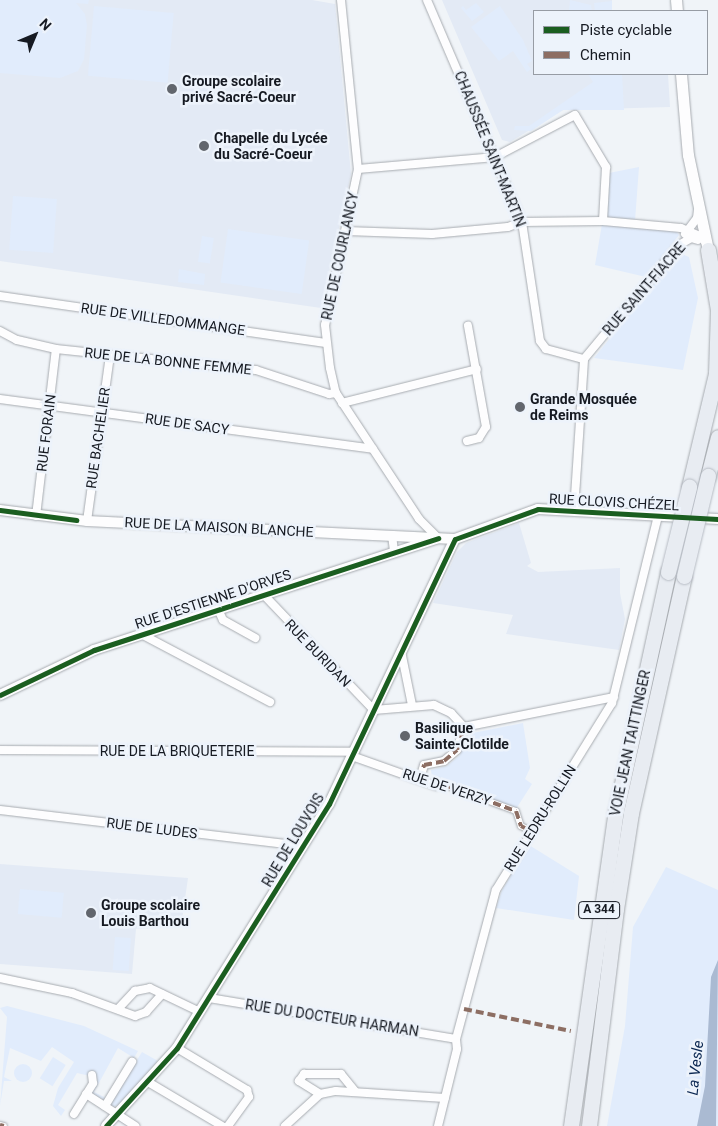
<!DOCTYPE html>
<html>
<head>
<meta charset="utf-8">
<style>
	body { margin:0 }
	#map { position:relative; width:718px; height:1126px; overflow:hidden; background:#f0f4f8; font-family:Roboto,sans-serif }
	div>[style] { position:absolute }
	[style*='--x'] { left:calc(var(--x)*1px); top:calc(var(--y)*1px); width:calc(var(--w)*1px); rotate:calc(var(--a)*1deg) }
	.built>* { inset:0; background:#e3eaf5 }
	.green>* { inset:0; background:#e1ecfc; transform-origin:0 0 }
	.round { border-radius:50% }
	.water>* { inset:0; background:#aabad2 }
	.roads { filter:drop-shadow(0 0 1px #a7abb0) drop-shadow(0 0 1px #a7abb0) }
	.pedestrian>* { height:6px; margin:-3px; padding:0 3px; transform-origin:3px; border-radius:3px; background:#fdfdfe }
	.minor>* { height:8px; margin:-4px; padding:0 4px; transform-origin:4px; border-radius:4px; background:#fdfdfe }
	.tertiary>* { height:10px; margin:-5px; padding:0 5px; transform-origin:5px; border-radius:5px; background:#fdfdfe }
	.secondary>* { height:11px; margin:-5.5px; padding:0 5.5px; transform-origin:5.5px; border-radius:5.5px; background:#fdfdfe }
	.motorway>* { height:15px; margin:-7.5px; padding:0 7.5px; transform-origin:7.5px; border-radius:7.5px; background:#e8ecf2 }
	.bridges { filter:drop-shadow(0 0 1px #b7bcc4) drop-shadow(0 0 1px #b7bcc4) }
	.motorway-bridge>* { height:15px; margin:-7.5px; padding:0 7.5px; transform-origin:7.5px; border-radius:7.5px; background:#e8ecf2 }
	.quiet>* { height:4px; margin-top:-2px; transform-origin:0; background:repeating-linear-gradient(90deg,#8d6e63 0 8px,transparent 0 12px) }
	.cycleway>* { height:5px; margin:-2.5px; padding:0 2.5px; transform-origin:2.5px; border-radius:2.5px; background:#1b5e20 }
	.dots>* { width:14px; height:14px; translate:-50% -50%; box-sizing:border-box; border:2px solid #edf3fb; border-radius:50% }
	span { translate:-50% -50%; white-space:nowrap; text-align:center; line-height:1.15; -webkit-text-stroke:5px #edf3fb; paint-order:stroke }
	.shield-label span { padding:1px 4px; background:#edf3fb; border:1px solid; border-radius:4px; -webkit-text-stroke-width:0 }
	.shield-label { font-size:12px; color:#161a22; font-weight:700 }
	.poi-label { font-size:14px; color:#161a22; font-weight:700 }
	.left { translate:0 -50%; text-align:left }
	.street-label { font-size:14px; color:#161a22 }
	.water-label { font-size:15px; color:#0c2852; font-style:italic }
	.legend { position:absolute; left:533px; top:10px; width:175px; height:65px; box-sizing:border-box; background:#edf3fb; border:1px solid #979ca4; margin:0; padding:6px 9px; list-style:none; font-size:15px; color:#161a22 }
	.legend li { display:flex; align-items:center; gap:10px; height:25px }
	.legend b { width:25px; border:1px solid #979ca4 }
	.north { position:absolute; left:10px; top:10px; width:50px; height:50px; -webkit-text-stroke:4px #edf3fb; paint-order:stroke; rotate:45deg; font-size:14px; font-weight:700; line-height:20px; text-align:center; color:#161a22 }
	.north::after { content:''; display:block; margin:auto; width:18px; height:22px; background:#161a22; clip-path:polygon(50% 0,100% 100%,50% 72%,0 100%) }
</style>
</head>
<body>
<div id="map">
	<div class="built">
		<i style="clip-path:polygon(0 0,312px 0,335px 4px,351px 174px,321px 308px,0 261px)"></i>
		<i style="clip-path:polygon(442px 0,612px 0,612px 11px,534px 11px,534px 74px,668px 74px,670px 107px,563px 110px,510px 142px,502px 140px)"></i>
		<i style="clip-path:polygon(519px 523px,531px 563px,527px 566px,538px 572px,620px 568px,620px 593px,625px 619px,619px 650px,506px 634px,513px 615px,433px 603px,457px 552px,466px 543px)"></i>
		<i style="clip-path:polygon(0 864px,188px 878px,181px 927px,136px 929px,132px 974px,0 964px)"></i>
	</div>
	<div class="green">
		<i style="clip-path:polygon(0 0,89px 0,88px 4px,76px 3px,85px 14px,87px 25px,84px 59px,78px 71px,60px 78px,0 73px)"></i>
		<i style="clip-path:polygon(570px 0,591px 5px,592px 11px,569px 11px)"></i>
		<i style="clip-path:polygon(612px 1px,612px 11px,595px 11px,594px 3px)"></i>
		<i style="clip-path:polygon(476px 3px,484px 12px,472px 21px,461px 8px,463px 6px,466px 10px)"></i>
		<i style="left:94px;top:6px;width:80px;height:70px;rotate:5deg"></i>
		<i style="clip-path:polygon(500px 6px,523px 40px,532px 61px,527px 64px,531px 69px,527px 72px,513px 51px,499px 61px,471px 27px)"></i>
		<i style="clip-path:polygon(588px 74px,622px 74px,624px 110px,563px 110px,531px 131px,514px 130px,515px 126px,529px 126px,593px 82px)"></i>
		<i style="clip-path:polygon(639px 167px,635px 221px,603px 219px,609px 173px)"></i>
		<i style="left:13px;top:196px;width:44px;height:54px;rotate:4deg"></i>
		<i style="clip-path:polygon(602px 224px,676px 231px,679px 235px,646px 277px,595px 265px)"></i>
		<i style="left:228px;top:229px;width:82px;height:54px;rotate:8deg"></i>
		<i style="left:202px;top:236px;width:12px;height:26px;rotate:9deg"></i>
		<i style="clip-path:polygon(679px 253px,689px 257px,698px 298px,683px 370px,594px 358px)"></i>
		<i style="clip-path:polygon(179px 269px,205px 274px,204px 285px,178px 282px)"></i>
		<i style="clip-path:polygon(523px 723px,530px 768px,525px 779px,532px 784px,516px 809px,432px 779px,431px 770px,447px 766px,460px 755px,468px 734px)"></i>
		<i style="clip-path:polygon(529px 845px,579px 876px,574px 920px,496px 908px,502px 890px)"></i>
		<i style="clip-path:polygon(666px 867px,718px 890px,718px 1126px,607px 1126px,625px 1026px,633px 927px)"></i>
		<i style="left:20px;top:889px;width:44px;height:25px;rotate:5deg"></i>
		<i style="left:115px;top:937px;width:16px;height:33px;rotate:4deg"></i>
		<i style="clip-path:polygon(7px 1006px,84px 1026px,138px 1051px,134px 1058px,118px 1048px,94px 1092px,108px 1099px,106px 1101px,92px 1094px,90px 1076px,77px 1073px,58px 1105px,65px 1110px,61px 1116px,53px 1106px,58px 1088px,74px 1062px,52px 1047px,41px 1061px,10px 1048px,4px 1077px,12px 1081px,4px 1081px,0 1106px,7px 1017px,0 1008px)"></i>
		<i style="clip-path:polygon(142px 1052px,158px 1061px,119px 1105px,113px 1107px,110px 1103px)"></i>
		<i style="left:53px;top:1057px;width:15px;height:25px;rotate:32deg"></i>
		<i class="round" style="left:14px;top:1064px;width:18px;height:18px"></i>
	</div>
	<div class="water">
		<i style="clip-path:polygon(718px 960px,716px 1126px,697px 1126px,705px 1086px,711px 977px)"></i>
	</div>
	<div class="roads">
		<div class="pedestrian">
			<i style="--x:436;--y:786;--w:4;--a:-76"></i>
			<i style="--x:437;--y:782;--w:84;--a:20.2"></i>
			<i style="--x:516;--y:811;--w:16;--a:72"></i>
			<i style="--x:521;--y:826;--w:11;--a:27"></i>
			<i style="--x:0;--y:1125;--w:4;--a:14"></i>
		</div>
		<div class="minor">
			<i style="--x:341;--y:0;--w:170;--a:84.3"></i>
			<i style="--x:358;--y:169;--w:159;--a:101.9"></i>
			<i style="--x:325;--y:325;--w:43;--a:83.4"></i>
			<i style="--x:330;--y:368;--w:26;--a:77"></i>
			<i style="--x:336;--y:393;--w:151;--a:56.6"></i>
			<i style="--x:419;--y:519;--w:27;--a:45"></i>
			<i style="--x:427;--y:0;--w:241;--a:66.8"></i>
			<i style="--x:522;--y:222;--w:120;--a:81.4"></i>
			<i style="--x:540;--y:341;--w:10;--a:53"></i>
			<i style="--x:546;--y:349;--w:39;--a:15"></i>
			<i style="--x:358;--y:169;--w:138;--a:-5"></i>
			<i style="--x:495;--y:157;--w:90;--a:-27.7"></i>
			<i style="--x:575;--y:115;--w:61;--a:59.2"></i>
			<i style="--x:606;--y:167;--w:54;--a:93.2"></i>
			<i style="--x:346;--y:231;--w:86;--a:2"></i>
			<i style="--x:432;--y:234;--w:76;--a:-5.3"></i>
			<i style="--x:508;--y:227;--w:15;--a:-20"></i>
			<i style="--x:522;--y:222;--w:81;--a:-0.7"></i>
			<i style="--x:603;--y:221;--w:78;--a:5.1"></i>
			<i style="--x:681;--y:228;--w:23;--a:23"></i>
			<i style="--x:702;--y:237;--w:6;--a:59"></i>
			<i style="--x:685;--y:234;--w:20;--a:-53"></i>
			<i style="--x:697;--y:218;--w:8;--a:-83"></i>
			<i style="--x:0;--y:296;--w:329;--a:8.2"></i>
			<i style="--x:0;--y:331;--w:19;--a:28"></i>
			<i style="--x:17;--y:340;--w:40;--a:13"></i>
			<i style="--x:56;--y:349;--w:201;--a:6"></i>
			<i style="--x:256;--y:370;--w:77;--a:18.2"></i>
			<i style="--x:329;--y:394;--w:7;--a:-8"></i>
			<i style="--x:584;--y:359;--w:148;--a:-50.2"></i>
			<i style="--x:679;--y:245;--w:14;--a:-30"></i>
			<i style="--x:691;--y:238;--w:7;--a:16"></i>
			<i style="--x:0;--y:399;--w:376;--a:7.6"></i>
			<i style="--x:342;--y:403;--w:139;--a:-14.1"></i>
			<i style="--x:467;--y:441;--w:12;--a:-14"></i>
			<i style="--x:479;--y:438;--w:13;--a:-58"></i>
			<i style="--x:486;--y:427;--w:103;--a:-100.1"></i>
			<i style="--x:574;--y:511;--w:152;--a:-86.2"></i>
			<i style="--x:36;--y:516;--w:168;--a:-83.2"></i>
			<i style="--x:87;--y:521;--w:168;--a:-82.1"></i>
			<i style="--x:392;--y:535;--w:17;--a:83"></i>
			<i style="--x:263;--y:594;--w:161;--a:46.3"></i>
			<i style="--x:374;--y:710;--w:60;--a:-4.8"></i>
			<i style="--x:434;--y:705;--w:19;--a:25"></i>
			<i style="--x:451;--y:713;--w:19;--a:47"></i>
			<i style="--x:464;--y:727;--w:24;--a:107"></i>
			<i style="--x:457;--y:750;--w:17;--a:140"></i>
			<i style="--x:444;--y:761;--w:20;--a:169"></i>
			<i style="--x:424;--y:765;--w:15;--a:106"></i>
			<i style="--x:218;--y:609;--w:12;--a:66"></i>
			<i style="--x:223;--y:620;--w:37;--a:29"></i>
			<i style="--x:141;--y:634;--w:146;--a:27.8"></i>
			<i style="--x:401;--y:651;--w:55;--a:78.5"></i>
			<i style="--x:464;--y:727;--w:153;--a:-11.3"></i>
			<i style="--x:0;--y:750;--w:354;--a:0.3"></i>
			<i style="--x:352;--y:756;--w:89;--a:19.7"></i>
			<i style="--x:0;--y:810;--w:305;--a:6.8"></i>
			<i style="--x:0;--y:978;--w:74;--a:11.8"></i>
			<i style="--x:72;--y:993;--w:67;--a:20.1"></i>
			<i style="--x:135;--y:1016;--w:12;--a:-20"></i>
			<i style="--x:146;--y:1012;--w:24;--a:-48"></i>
			<i style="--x:209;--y:998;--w:250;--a:9.4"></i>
			<i style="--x:118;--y:1009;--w:25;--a:-47"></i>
			<i style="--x:135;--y:991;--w:15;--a:-11"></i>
			<i style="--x:150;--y:988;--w:55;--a:25.6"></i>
			<i style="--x:177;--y:1048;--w:82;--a:31"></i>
			<i style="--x:247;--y:1090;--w:7;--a:74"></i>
			<i style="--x:249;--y:1097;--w:36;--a:126"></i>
			<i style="--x:148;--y:1082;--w:86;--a:30.7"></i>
			<i style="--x:86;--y:1094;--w:59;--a:33.1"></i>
			<i style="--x:320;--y:1094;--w:25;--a:-148"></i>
			<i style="--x:299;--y:1081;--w:9;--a:-54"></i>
			<i style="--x:304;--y:1074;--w:37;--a:0"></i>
			<i style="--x:341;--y:1074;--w:22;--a:51"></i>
			<i style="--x:105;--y:1106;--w:52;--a:-58.5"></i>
			<i style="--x:74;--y:1114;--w:36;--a:-58"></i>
			<i style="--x:93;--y:1083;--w:8;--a:-97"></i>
			<i style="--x:285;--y:1126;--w:47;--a:-42.4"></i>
			<i style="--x:320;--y:1094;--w:16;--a:-11"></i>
			<i style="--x:336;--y:1091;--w:109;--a:3.7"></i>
			<i style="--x:438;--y:1126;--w:79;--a:-76.1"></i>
			<i style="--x:457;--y:1049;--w:10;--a:-96"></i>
			<i style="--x:456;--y:1039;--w:154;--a:-75"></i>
			<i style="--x:496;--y:890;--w:220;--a:-58.2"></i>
			<i style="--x:612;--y:703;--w:193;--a:-76.2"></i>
		</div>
		<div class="tertiary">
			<i style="--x:0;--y:510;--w:88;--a:7.2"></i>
			<i style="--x:87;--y:521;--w:368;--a:2.8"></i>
			<i style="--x:455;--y:539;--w:88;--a:-19.9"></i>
			<i style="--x:538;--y:509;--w:180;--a:3.2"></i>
			<i style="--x:0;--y:695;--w:104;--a:-25.6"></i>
			<i style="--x:94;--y:650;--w:360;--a:-18"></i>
			<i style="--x:106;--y:1126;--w:105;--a:-47.7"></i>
			<i style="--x:177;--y:1048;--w:287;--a:-58.1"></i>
			<i style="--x:329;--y:804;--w:293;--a:-64.6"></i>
		</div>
		<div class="secondary">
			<i style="--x:676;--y:0;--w:11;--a:85"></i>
			<i style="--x:681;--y:74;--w:81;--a:85.1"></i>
			<i style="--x:688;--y:155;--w:97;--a:78.1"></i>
		</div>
		<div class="motorway">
			<i style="--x:708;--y:250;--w:61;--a:80.5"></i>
			<i style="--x:718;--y:310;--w:65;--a:91.8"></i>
			<i style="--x:708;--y:476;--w:40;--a:-75.6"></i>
			<i style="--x:689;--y:487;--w:125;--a:-76.6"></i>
			<i style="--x:571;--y:1126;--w:318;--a:-81.9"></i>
			<i style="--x:616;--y:811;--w:245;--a:-77.7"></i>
			<i style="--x:589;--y:1126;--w:219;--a:-82.9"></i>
			<i style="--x:616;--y:909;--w:97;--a:-81.1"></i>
			<i style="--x:631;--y:813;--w:243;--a:-77.4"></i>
		</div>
	</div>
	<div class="bridges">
		<div class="motorway-bridge">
			<i style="--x:668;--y:572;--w:88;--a:-76.1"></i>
			<i style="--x:684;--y:576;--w:103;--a:-76.5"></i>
		</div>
	</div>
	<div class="quiet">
		<i style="--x:420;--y:779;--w:15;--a:-74"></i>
		<i style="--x:424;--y:765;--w:20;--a:-11"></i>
		<i style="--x:444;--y:761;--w:17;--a:-40"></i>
		<i style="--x:457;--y:750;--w:24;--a:-73"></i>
		<i style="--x:436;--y:786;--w:4;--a:-76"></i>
		<i style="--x:437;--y:782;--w:84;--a:20.2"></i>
		<i style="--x:516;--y:811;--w:16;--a:72"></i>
		<i style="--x:521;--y:826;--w:11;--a:27"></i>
		<i style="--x:464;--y:1009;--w:109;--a:11.6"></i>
		<i style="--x:0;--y:1125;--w:4;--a:14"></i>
	</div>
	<div class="cycleway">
		<i style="--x:0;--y:510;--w:77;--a:7.5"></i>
		<i style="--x:0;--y:695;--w:104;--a:-25.6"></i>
		<i style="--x:94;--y:650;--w:362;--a:-18"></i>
		<i style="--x:106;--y:1126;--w:105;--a:-47.7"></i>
		<i style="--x:177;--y:1048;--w:287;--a:-58.1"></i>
		<i style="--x:329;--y:804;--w:293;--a:-64.6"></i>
		<i style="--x:455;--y:539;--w:88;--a:-19.9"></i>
		<i style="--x:538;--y:509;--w:180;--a:3.2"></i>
	</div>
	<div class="dots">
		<i style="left:172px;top:89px;background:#62666d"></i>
		<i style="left:204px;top:146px;background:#62666d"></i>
		<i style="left:520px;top:407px;background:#62666d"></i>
		<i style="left:405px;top:736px;background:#62666d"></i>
		<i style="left:91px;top:913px;background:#62666d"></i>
	</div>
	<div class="shield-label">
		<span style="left:599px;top:910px">A 344</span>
	</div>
	<div class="poi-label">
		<span class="left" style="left:182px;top:89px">Groupe scolaire<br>privé Sacré-Coeur</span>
		<span class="left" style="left:214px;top:146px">Chapelle du Lycée<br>du Sacré-Coeur</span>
		<span class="left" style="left:530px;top:407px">Grande Mosquée<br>de Reims</span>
		<span class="left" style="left:415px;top:736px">Basilique<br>Sainte-Clotilde</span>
		<span class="left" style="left:101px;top:913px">Groupe scolaire<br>Louis Barthou</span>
	</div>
	<div class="street-label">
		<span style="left:490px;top:149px;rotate:68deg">CHAUSSÉE SAINT-MARTIN</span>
		<span style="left:340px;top:256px;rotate:-78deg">RUE DE COURLANCY</span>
		<span style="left:644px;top:289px;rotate:-49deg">RUE SAINT-FIACRE</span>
		<span style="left:163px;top:319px;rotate:8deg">RUE DE VILLEDOMMANGE</span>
		<span style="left:168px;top:361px;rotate:6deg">RUE DE LA BONNE FEMME</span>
		<span style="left:187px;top:424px;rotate:8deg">RUE DE SACY</span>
		<span style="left:46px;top:433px;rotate:-83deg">RUE FORAIN</span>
		<span style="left:98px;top:438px;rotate:-82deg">RUE BACHELIER</span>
		<span style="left:614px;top:502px;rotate:3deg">RUE CLOVIS CHÉZEL</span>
		<span style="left:219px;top:527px;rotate:3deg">RUE DE LA MAISON BLANCHE</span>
		<span style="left:213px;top:599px;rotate:-18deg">RUE D'ESTIENNE D'ORVES</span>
		<span style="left:318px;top:653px;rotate:46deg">RUE BURIDAN</span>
		<span style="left:630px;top:743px;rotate:-78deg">VOIE JEAN TAITTINGER</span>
		<span style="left:177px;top:751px">RUE DE LA BRIQUETERIE</span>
		<span style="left:447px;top:787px;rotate:18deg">RUE DE VERZY</span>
		<span style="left:540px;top:818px;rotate:-58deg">RUE LEDRU-ROLLIN</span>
		<span style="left:152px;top:828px;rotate:7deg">RUE DE LUDES</span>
		<span style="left:293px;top:840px;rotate:-59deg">RUE DE LOUVOIS</span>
		<span style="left:332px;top:1018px;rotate:9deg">RUE DU DOCTEUR HARMAN</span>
	</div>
	<div class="water-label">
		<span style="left:696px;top:1068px;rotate:-84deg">La Vesle</span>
	</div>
	<ul class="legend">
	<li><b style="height:6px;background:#1b5e20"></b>Piste cyclable</li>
	<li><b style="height:6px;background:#8d6e63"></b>Chemin</li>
	</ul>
	<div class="north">N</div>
</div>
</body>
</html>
